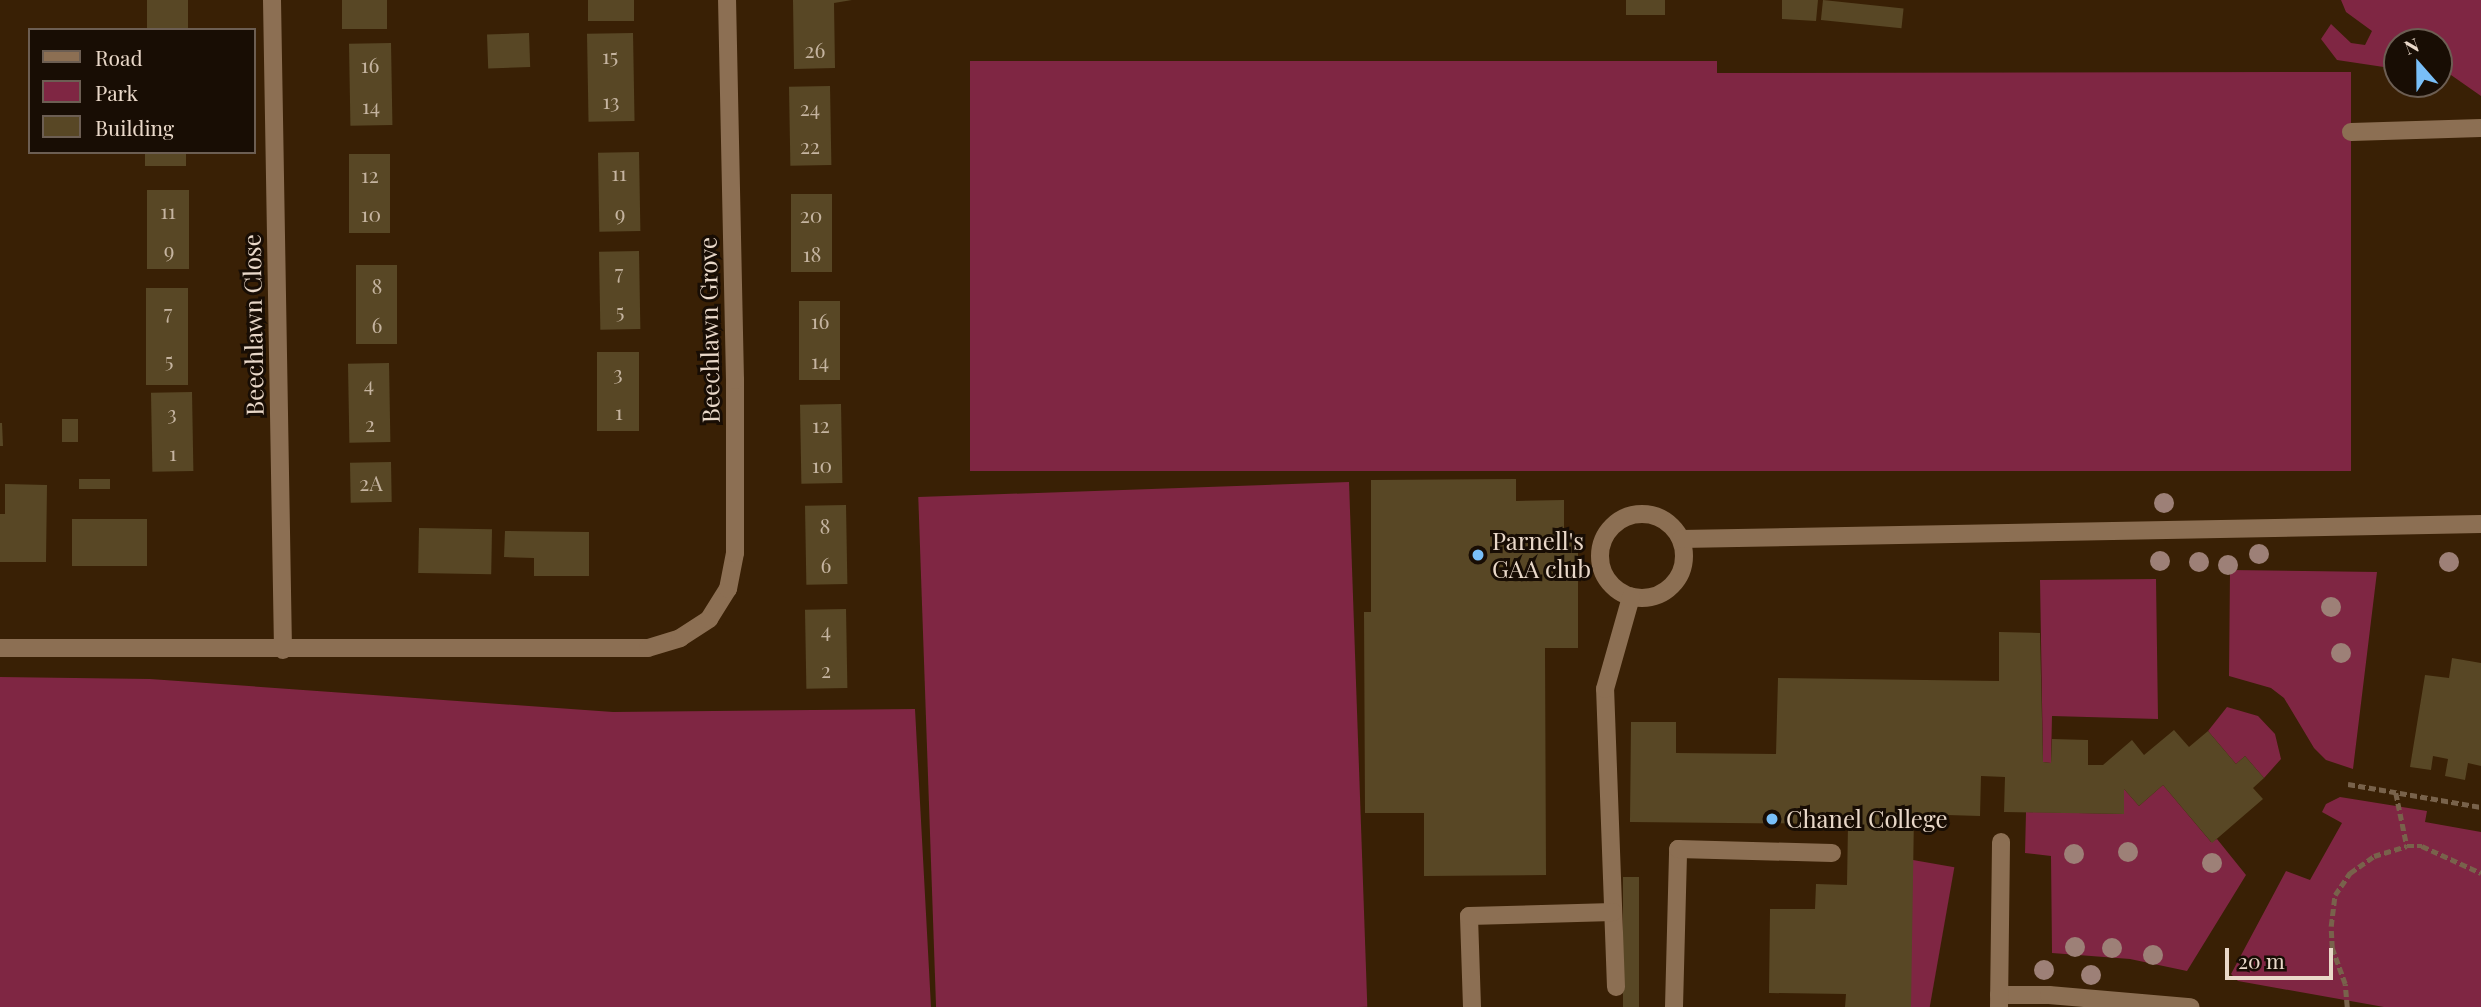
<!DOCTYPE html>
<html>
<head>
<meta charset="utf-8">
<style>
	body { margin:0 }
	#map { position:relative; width:2481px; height:1007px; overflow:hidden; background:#392005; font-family:"Playfair Display",serif }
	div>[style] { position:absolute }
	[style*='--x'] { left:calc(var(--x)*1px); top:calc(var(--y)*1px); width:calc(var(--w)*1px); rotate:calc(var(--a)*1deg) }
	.green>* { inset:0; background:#7f2643; transform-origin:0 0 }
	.building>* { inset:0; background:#584725; transform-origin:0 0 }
	.path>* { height:4.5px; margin-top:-2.25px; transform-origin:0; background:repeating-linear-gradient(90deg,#78624b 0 7px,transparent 0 10.5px) }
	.lane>* { height:18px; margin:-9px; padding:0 9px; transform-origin:9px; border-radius:9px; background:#8c6f53 }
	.lane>.ring { margin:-9px; padding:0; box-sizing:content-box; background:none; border:18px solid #8c6f53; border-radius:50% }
	.street>* { height:18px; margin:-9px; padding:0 9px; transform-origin:9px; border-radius:9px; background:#8c6f53 }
	.trees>* { width:20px; height:20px; margin:-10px; border-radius:50%; background:#9d8077 }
	.dots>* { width:19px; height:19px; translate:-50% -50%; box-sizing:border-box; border:4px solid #180d04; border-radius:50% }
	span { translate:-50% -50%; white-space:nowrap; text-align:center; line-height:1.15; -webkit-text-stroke:6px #180d04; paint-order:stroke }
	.number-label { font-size:21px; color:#c5b4a0 }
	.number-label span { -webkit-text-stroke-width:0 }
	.street-label { font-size:24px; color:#e9d8c9 }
	.poi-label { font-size:24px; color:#e9d8c9 }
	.left { translate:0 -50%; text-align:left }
	.legend { position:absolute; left:28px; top:28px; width:228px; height:126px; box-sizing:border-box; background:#180d04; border:2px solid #6c5e53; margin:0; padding:9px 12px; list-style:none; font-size:21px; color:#e9d8c9 }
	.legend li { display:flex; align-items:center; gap:14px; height:35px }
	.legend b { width:35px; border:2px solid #6c5e53 }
	.north { position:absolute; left:2383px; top:28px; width:70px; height:70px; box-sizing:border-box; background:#180d04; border:2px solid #6c5e53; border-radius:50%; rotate:339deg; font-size:19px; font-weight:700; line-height:28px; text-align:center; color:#e9d8c9 }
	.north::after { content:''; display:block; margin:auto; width:24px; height:32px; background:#79bff8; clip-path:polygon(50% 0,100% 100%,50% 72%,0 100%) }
	.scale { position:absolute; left:2225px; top:948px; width:108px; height:32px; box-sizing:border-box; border:4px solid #e9d8c9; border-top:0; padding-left:9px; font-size:21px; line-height:24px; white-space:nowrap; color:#e9d8c9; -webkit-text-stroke:5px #180d04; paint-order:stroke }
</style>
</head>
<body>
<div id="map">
	<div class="green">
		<i style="clip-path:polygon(2341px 0,2481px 0,2481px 96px,2451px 75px,2439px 74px,2439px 42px,2397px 42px,2397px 69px,2337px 60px,2321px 39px,2331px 24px,2351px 43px,2365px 45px,2372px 31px,2346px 12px)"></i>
		<i style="clip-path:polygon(970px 61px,1717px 61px,1717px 73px,2351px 72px,2351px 471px,970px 471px)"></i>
		<i style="left:1349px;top:482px;width:525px;height:431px;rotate:88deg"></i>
		<i style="clip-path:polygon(2230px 570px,2377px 572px,2353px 769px,2326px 760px,2314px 748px,2284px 698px,2271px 688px,2229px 676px)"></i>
		<i style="clip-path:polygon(2156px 579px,2158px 719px,2052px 716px,2051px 763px,2043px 762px,2040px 580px)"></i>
		<i style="clip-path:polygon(0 677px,150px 679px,613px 712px,915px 709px,931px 1007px,0 1007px)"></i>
		<i style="clip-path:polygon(2227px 707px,2258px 716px,2275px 734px,2281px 759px,2264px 778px,2245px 756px,2236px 764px,2208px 731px)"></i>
		<i style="clip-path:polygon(2163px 785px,2211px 842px,2217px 839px,2246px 875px,2187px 971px,2130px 959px,2052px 953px,2051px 856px,2025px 853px,2026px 812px,2124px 814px,2124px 789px,2139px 806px)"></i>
		<i style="clip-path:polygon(2340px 797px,2427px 811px,2425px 822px,2481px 832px,2481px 1007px,2384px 1007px,2238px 981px,2231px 974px,2286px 871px,2310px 880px,2342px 823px,2322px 812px,2326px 804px)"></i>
		<i style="left:1913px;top:860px;width:42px;height:147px;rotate:10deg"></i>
	</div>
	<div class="building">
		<i style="left:147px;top:0;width:41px;height:30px"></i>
		<i style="left:342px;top:0;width:45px;height:29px"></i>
		<i style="left:588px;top:0;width:46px;height:21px"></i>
		<i style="clip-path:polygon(793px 0,852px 0,834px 3px,835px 68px,794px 69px)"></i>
		<i style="left:1626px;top:0;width:39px;height:15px"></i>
		<i style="clip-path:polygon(1782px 0,1818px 0,1816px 21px,1782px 19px)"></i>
		<i style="left:1823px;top:0;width:81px;height:20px;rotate:6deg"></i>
		<i style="left:529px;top:33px;width:34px;height:42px;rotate:88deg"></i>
		<i style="left:633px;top:33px;width:88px;height:46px;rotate:89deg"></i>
		<i style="left:391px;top:43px;width:82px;height:42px;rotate:89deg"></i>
		<i style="left:830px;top:86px;width:79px;height:41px;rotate:89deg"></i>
		<i style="left:145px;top:152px;width:41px;height:14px"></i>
		<i style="left:639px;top:152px;width:79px;height:41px;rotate:89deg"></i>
		<i style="left:349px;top:154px;width:41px;height:79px"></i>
		<i style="left:147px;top:190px;width:42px;height:79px"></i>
		<i style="left:832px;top:194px;width:78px;height:41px;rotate:90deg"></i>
		<i style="left:639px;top:251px;width:78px;height:40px;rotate:89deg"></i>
		<i style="left:356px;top:265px;width:41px;height:79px"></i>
		<i style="left:146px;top:288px;width:42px;height:97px"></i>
		<i style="left:799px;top:301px;width:41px;height:79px"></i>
		<i style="left:597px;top:352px;width:42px;height:79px"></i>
		<i style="left:389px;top:363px;width:79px;height:41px;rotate:89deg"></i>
		<i style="left:192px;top:392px;width:79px;height:41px;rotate:89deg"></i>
		<i style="left:841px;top:404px;width:79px;height:41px;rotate:89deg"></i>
		<i style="left:78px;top:419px;width:23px;height:16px;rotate:90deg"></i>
		<i style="clip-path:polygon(0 423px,2px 423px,3px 446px,0 446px)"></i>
		<i style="left:391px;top:462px;width:40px;height:41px;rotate:89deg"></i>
		<i style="left:79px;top:479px;width:31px;height:10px"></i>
		<i style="clip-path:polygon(1516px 479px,1516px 501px,1564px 500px,1564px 536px,1578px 536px,1578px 648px,1545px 648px,1546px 875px,1424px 876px,1424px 813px,1365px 813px,1364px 612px,1371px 612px,1371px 480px)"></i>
		<i style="clip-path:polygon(5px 484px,47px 485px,46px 562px,0 562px,0 514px,5px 514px)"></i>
		<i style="left:846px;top:505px;width:79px;height:41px;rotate:89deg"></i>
		<i style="left:72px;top:519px;width:75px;height:47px"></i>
		<i style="left:419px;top:528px;width:73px;height:45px;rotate:1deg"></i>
		<i style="clip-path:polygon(505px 531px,589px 532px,589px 576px,534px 576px,534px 558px,504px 557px)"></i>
		<i style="left:846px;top:609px;width:79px;height:41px;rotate:89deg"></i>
		<i style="clip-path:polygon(1999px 632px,2040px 633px,2043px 762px,2051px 763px,2052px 739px,2088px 740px,2088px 765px,2103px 765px,2132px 740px,2144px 755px,2174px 730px,2189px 747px,2208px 731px,2236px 764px,2245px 756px,2264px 778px,2253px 788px,2263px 799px,2212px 843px,2163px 785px,2139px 806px,2124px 789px,2124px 814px,2004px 812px,2005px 777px,1981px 776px,1980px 816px,1914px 814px,1911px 1007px,1845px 1007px,1846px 994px,1769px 993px,1770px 909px,1815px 909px,1816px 884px,1847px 885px,1848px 824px,1630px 822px,1631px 722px,1676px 722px,1676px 753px,1776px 754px,1778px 678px,1999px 681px)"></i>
		<i style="clip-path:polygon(2452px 658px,2481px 663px,2481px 766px,2468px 763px,2465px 780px,2445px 776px,2448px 759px,2433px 756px,2431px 770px,2410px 767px,2425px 675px,2449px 678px)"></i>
		<i style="left:1623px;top:877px;width:16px;height:130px"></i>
	</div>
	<div class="path">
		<i style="--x:2348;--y:784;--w:135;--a:9.8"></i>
		<i style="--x:2396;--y:793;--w:54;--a:78.3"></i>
		<i style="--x:2347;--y:1007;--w:23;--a:-95"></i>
		<i style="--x:2345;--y:984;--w:38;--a:-110"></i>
		<i style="--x:2332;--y:948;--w:22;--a:-93"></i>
		<i style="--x:2331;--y:926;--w:31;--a:-83"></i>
		<i style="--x:2335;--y:895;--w:27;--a:-56"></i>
		<i style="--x:2350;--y:873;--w:29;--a:-35"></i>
		<i style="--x:2374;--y:856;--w:34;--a:-17"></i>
		<i style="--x:2407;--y:846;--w:15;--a:0"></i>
		<i style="--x:2422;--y:846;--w:65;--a:24.6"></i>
	</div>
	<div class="lane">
		<i style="--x:2351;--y:132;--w:130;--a:-1.8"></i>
		<i class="ring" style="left:1600px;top:514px;width:66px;height:66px"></i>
		<i style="--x:1681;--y:539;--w:800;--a:-1.07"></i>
		<i style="--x:1616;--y:987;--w:298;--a:-92.1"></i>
		<i style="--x:1605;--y:689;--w:96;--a:-74.2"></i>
		<i style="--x:1999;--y:995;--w:50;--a:0"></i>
		<i style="--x:1472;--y:1007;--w:91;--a:-91.9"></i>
		<i style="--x:1469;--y:916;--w:144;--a:-1.6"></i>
		<i style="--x:1674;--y:1007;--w:158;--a:-88.5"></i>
		<i style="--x:1678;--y:849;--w:154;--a:1.5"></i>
		<i style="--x:1999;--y:1007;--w:165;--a:-89.3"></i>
	</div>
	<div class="street">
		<i style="--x:272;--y:0;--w:650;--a:89.03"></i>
		<i style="--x:0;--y:648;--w:648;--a:0"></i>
		<i style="--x:648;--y:648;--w:34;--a:-17"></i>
		<i style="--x:680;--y:638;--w:35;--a:-33"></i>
		<i style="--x:709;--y:619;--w:36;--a:-58"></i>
		<i style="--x:728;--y:589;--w:37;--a:-79"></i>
		<i style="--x:735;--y:553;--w:173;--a:-90"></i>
		<i style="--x:735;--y:380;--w:380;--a:-91.2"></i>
		<i style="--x:2049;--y:995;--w:142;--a:4.9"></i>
	</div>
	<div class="trees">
		<i style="left:2164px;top:503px"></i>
		<i style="left:2259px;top:554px"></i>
		<i style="left:2160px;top:561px"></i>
		<i style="left:2199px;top:562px"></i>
		<i style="left:2449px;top:562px"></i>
		<i style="left:2228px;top:565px"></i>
		<i style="left:2331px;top:607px"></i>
		<i style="left:2341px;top:653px"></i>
		<i style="left:2128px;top:852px"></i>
		<i style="left:2074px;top:854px"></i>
		<i style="left:2212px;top:863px"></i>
		<i style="left:2075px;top:947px"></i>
		<i style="left:2112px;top:948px"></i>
		<i style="left:2153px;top:955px"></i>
		<i style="left:2044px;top:970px"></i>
		<i style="left:2091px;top:975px"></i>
	</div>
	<div class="dots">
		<i style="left:1478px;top:555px;background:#79bff8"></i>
		<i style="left:1772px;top:819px;background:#79bff8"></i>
	</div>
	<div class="number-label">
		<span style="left:815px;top:49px">26</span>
		<span style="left:610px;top:55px">15</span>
		<span style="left:370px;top:64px">16</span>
		<span style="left:611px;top:100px">13</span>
		<span style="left:371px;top:105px">14</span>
		<span style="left:810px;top:107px">24</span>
		<span style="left:810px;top:145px">22</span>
		<span style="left:619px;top:172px">11</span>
		<span style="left:370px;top:174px">12</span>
		<span style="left:168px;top:210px">11</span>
		<span style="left:620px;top:212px">9</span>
		<span style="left:371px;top:213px">10</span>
		<span style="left:811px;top:214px">20</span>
		<span style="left:169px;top:249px">9</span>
		<span style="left:812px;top:253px">18</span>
		<span style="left:619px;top:271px">7</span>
		<span style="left:377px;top:285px">8</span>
		<span style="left:620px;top:310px">5</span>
		<span style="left:168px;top:311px">7</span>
		<span style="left:820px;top:320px">16</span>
		<span style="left:377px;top:324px">6</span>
		<span style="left:169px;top:359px">5</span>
		<span style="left:820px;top:360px">14</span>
		<span style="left:618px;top:372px">3</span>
		<span style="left:369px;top:383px">4</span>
		<span style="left:619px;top:411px">1</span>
		<span style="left:172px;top:412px">3</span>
		<span style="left:370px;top:423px">2</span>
		<span style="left:821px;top:424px">12</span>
		<span style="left:173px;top:452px">1</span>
		<span style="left:822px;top:464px">10</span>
		<span style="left:371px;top:482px">2A</span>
		<span style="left:825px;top:525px">8</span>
		<span style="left:826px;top:564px">6</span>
		<span style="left:826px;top:629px">4</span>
		<span style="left:826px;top:669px">2</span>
	</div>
	<div class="street-label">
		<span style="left:253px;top:325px;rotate:-91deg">Beechlawn Close</span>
		<span style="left:709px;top:330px;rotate:-91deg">Beechlawn Grove</span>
	</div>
	<div class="poi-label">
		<span class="left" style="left:1492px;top:555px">Parnell's<br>GAA club</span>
		<span class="left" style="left:1786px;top:819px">Chanel College</span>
	</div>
	<ul class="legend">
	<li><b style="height:9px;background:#8c6f53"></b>Road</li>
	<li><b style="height:19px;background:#7f2643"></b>Park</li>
	<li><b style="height:19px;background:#584725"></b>Building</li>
	</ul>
	<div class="north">N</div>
	<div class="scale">20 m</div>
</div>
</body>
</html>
